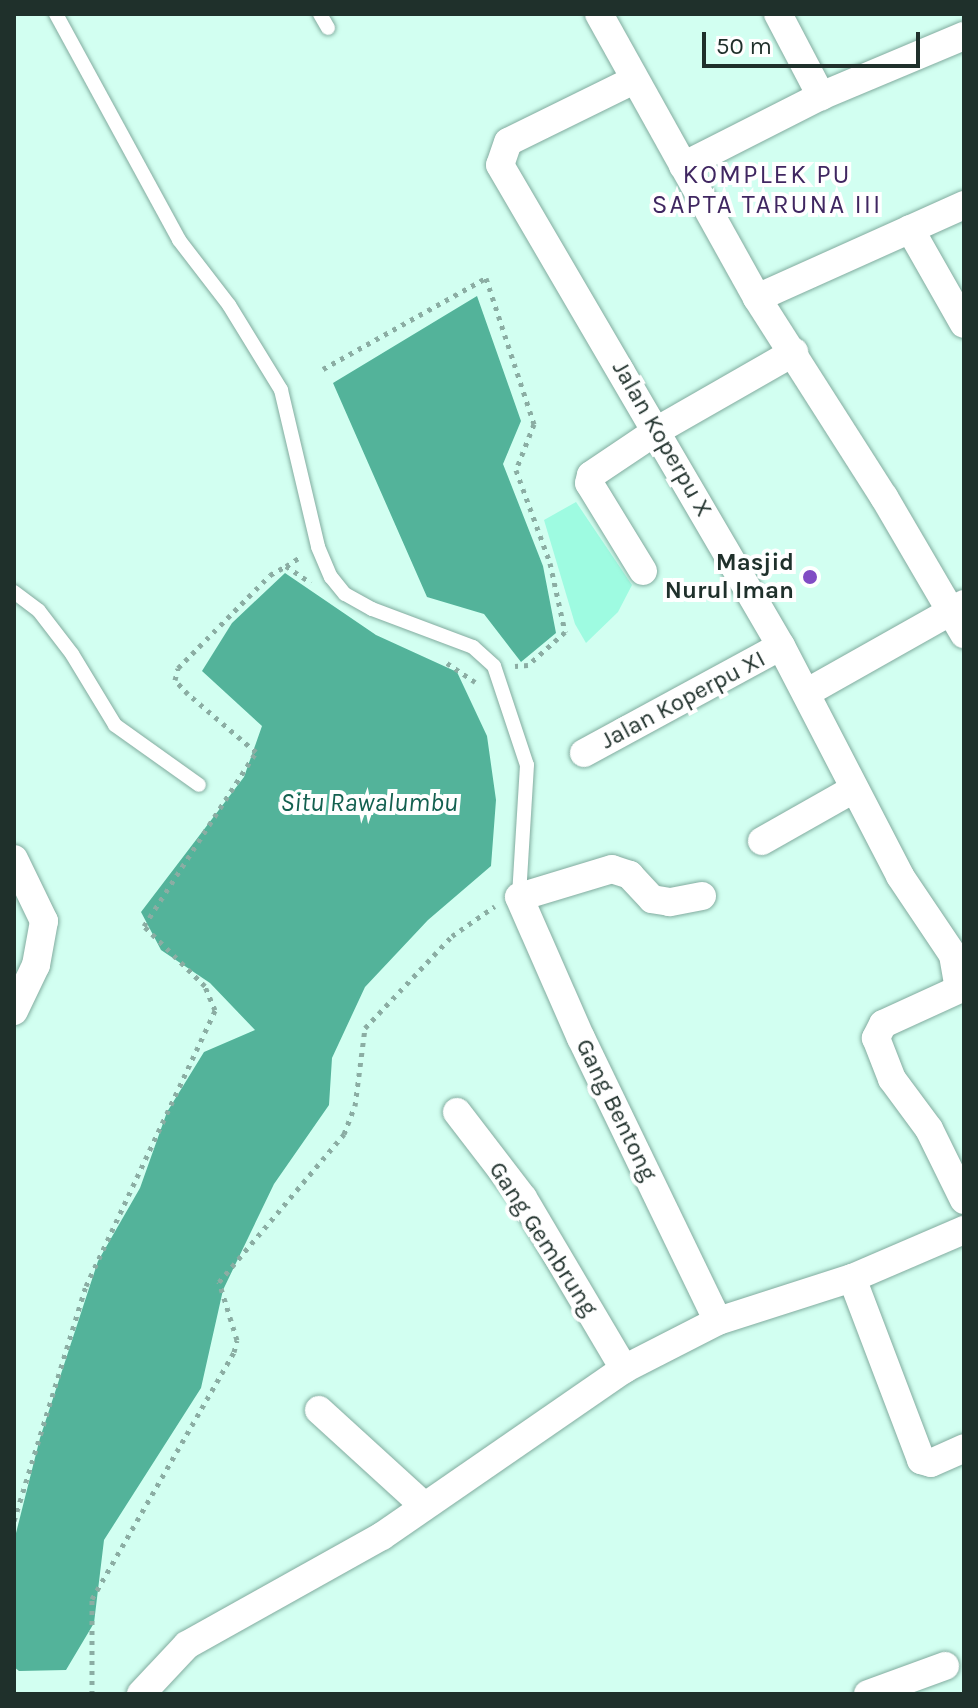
<!DOCTYPE html>
<html>
<head>
<meta charset="utf-8">
<style>
	body { margin:0 }
	#map { position:relative; width:978px; height:1708px; overflow:hidden; background:#d2fff1; font-family:Karla,sans-serif }
	div>[style] { position:absolute }
	[style*='--x'] { left:calc(var(--x)*1px); top:calc(var(--y)*1px); width:calc(var(--w)*1px); rotate:calc(var(--a)*1deg) }
	.green>* { inset:0; background:#9efbe1 }
	.water>* { inset:0; background:#53b39a }
	.path>* { height:5px; margin-top:-2.5px; transform-origin:0; background:repeating-linear-gradient(90deg,#8bada3 0 4px,transparent 0 10px) }
	.roads { filter:drop-shadow(0 0 2px #82ac9f) drop-shadow(0 0 2px #82ac9f) }
	.lane>* { height:14px; margin:-7px; padding:0 7px; transform-origin:7px; border-radius:7px; background:#fff }
	.street>* { height:28px; margin:-14px; padding:0 14px; transform-origin:14px; border-radius:14px; background:#fff }
	.dots>* { width:22px; height:22px; translate:-50% -50%; box-sizing:border-box; border:4px solid #fff; border-radius:50% }
	span { translate:-50% -50%; white-space:nowrap; text-align:center; line-height:1.15; -webkit-text-stroke:8px #fff; paint-order:stroke }
	.street-label { font-size:24px; color:#1f302b }
	.poi-label { font-size:24px; color:#1f302b; font-weight:700 }
	.right { translate:-100% -50%; text-align:right }
	.neighbourhood-label { font-size:26px; color:#402761; letter-spacing:2px }
	.water-label { font-size:26px; color:#136050; font-style:italic }
	.frame { position:absolute; inset:0; border:16px solid #1f302b; pointer-events:none }
	.scale { position:absolute; left:702px; top:32px; width:218px; height:36px; box-sizing:border-box; border:4px solid #1f302b; border-top:0; padding-left:10px; font-size:24px; line-height:28px; white-space:nowrap; color:#1f302b; -webkit-text-stroke:6px #fff; paint-order:stroke }
</style>
</head>
<body>
<div id="map">
	<div class="green">
		<i style="clip-path:polygon(576px 502px,632px 585px,618px 612px,586px 643px,575px 624px,544px 520px)"></i>
	</div>
	<div class="water">
		<i style="clip-path:polygon(477px 296px,521px 421px,503px 464px,543px 566px,556px 633px,521px 662px,484px 614px,427px 597px,333px 383px)"></i>
		<i style="clip-path:polygon(285px 573px,376px 635px,457px 672px,487px 736px,496px 800px,491px 866px,428px 920px,365px 987px,332px 1058px,329px 1105px,274px 1184px,223px 1290px,201px 1388px,104px 1540px,94px 1623px,66px 1670px,19px 1671px,14px 1667px,14px 1541px,40px 1438px,98px 1261px,140px 1188px,167px 1112px,204px 1052px,255px 1030px,210px 983px,161px 950px,141px 912px,244px 777px,262px 726px,202px 671px,232px 623px)"></i>
	</div>
	<div class="path">
		<i style="--x:323;--y:369;--w:187;--a:-29.2"></i>
		<i style="--x:486;--y:278;--w:154;--a:71.8"></i>
		<i style="--x:534;--y:424;--w:49;--a:111.4"></i>
		<i style="--x:516;--y:470;--w:99;--a:69.9"></i>
		<i style="--x:550;--y:563;--w:71;--a:77.7"></i>
		<i style="--x:565;--y:632;--w:50;--a:138.3"></i>
		<i style="--x:528;--y:665;--w:13;--a:176"></i>
		<i style="--x:286;--y:566;--w:19;--a:-32"></i>
		<i style="--x:447;--y:663;--w:34;--a:34"></i>
		<i style="--x:14;--y:1521;--w:246;--a:-73"></i>
		<i style="--x:86;--y:1286;--w:305;--a:-64.9"></i>
		<i style="--x:215;--y:1010;--w:26;--a:-113"></i>
		<i style="--x:205;--y:986;--w:86;--a:-135.5"></i>
		<i style="--x:144;--y:926;--w:207;--a:-57.2"></i>
		<i style="--x:256;--y:752;--w:89;--a:-139.5"></i>
		<i style="--x:188;--y:694;--w:19;--a:-133"></i>
		<i style="--x:175;--y:680;--w:12;--a:-76"></i>
		<i style="--x:178;--y:668;--w:131;--a:-45.3"></i>
		<i style="--x:270;--y:575;--w:18;--a:-29"></i>
		<i style="--x:286;--y:566;--w:30;--a:34"></i>
		<i style="--x:92;--y:1694;--w:95;--a:-90"></i>
		<i style="--x:92;--y:1599;--w:285;--a:-60.1"></i>
		<i style="--x:234;--y:1352;--w:12;--a:-76"></i>
		<i style="--x:237;--y:1340;--w:61;--a:-107.2"></i>
		<i style="--x:219;--y:1282;--w:194;--a:-49.8"></i>
		<i style="--x:344;--y:1134;--w:30;--a:-69"></i>
		<i style="--x:355;--y:1106;--w:79;--a:-82.7"></i>
		<i style="--x:365;--y:1028;--w:127;--a:-46.6"></i>
		<i style="--x:452;--y:936;--w:52;--a:-34.9"></i>
	</div>
	<div class="roads">
		<div class="lane">
			<i style="--x:56;--y:14;--w:257;--a:61.4"></i>
			<i style="--x:179;--y:240;--w:82;--a:52.4"></i>
			<i style="--x:229;--y:305;--w:100;--a:58.5"></i>
			<i style="--x:281;--y:390;--w:161;--a:76.7"></i>
			<i style="--x:318;--y:547;--w:33;--a:67"></i>
			<i style="--x:331;--y:577;--w:22;--a:51"></i>
			<i style="--x:345;--y:594;--w:31;--a:29"></i>
			<i style="--x:372;--y:609;--w:108;--a:20.6"></i>
			<i style="--x:473;--y:647;--w:28;--a:42"></i>
			<i style="--x:494;--y:666;--w:104;--a:71.6"></i>
			<i style="--x:527;--y:765;--w:132;--a:93.5"></i>
			<i style="--x:320;--y:14;--w:16;--a:60"></i>
			<i style="--x:14;--y:592;--w:31;--a:37"></i>
			<i style="--x:39;--y:611;--w:54;--a:52.5"></i>
			<i style="--x:72;--y:654;--w:83;--a:58.8"></i>
			<i style="--x:115;--y:725;--w:103;--a:35.5"></i>
		</div>
		<div class="street">
			<i style="--x:599;--y:14;--w:325;--a:60.9"></i>
			<i style="--x:757;--y:298;--w:236;--a:57.5"></i>
			<i style="--x:884;--y:497;--w:159;--a:59.7"></i>
			<i style="--x:778;--y:14;--w:93;--a:62.3"></i>
			<i style="--x:634;--y:80;--w:140;--a:153.8"></i>
			<i style="--x:508;--y:142;--w:24;--a:109"></i>
			<i style="--x:500;--y:165;--w:557;--a:59.71"></i>
			<i style="--x:781;--y:646;--w:259;--a:62.6"></i>
			<i style="--x:900;--y:876;--w:95;--a:56.1"></i>
			<i style="--x:953;--y:955;--w:34;--a:80"></i>
			<i style="--x:683;--y:166;--w:155;--a:-26.9"></i>
			<i style="--x:821;--y:96;--w:155;--a:-22.8"></i>
			<i style="--x:910;--y:229;--w:109;--a:60.4"></i>
			<i style="--x:757;--y:298;--w:227;--a:-24.2"></i>
			<i style="--x:643;--y:571;--w:103;--a:-121.5"></i>
			<i style="--x:589;--y:483;--w:8;--a:-76"></i>
			<i style="--x:591;--y:475;--w:81;--a:-33.9"></i>
			<i style="--x:658;--y:430;--w:157;--a:-29.8"></i>
			<i style="--x:806;--y:693;--w:181;--a:-29.4"></i>
			<i style="--x:584;--y:753;--w:224;--a:-28.5"></i>
			<i style="--x:762;--y:841;--w:106;--a:-29.5"></i>
			<i style="--x:14;--y:859;--w:69;--a:64.2"></i>
			<i style="--x:44;--y:921;--w:45;--a:100.3"></i>
			<i style="--x:36;--y:965;--w:51;--a:115.6"></i>
			<i style="--x:702;--y:896;--w:33;--a:169"></i>
			<i style="--x:670;--y:902;--w:18;--a:-171"></i>
			<i style="--x:652;--y:899;--w:33;--a:-133"></i>
			<i style="--x:630;--y:875;--w:19;--a:-162"></i>
			<i style="--x:612;--y:869;--w:97;--a:163.2"></i>
			<i style="--x:519;--y:897;--w:154;--a:66.3"></i>
			<i style="--x:581;--y:1038;--w:314;--a:64.2"></i>
			<i style="--x:964;--y:987;--w:89;--a:155.4"></i>
			<i style="--x:883;--y:1024;--w:16;--a:117"></i>
			<i style="--x:876;--y:1038;--w:44;--a:68.7"></i>
			<i style="--x:892;--y:1079;--w:62;--a:53.5"></i>
			<i style="--x:929;--y:1129;--w:79;--a:63.8"></i>
			<i style="--x:457;--y:1112;--w:108;--a:52.5"></i>
			<i style="--x:523;--y:1198;--w:199;--a:59.4"></i>
			<i style="--x:852;--y:1278;--w:195;--a:69.2"></i>
			<i style="--x:921;--y:1460;--w:10;--a:17"></i>
			<i style="--x:931;--y:1463;--w:36;--a:-24"></i>
			<i style="--x:319;--y:1410;--w:142;--a:42.4"></i>
			<i style="--x:141;--y:1694;--w:67;--a:-46.8"></i>
			<i style="--x:187;--y:1645;--w:223;--a:-29.2"></i>
			<i style="--x:382;--y:1536;--w:294;--a:-34.6"></i>
			<i style="--x:624;--y:1369;--w:106;--a:-27.1"></i>
			<i style="--x:718;--y:1321;--w:141;--a:-17.8"></i>
			<i style="--x:852;--y:1278;--w:122;--a:-23.2"></i>
			<i style="--x:868;--y:1694;--w:82;--a:-20"></i>
		</div>
	</div>
	<div class="dots">
		<i style="left:810px;top:577px;background:#814cc4"></i>
	</div>
	<div class="street-label">
		<span style="left:662px;top:439px;rotate:60deg">Jalan Koperpu X</span>
		<span style="left:683px;top:700px;rotate:-28deg">Jalan Koperpu XI</span>
		<span style="left:616px;top:1110px;rotate:64deg">Gang Bentong</span>
		<span style="left:543px;top:1239px;rotate:57deg">Gang Gembrung</span>
	</div>
	<div class="poi-label">
		<span class="right" style="left:794px;top:577px">Masjid<br>Nurul Iman</span>
	</div>
	<div class="neighbourhood-label">
		<span style="left:767px;top:190px">KOMPLEK PU<br>SAPTA TARUNA III</span>
	</div>
	<div class="water-label">
		<span style="left:369px;top:803px">Situ Rawalumbu</span>
	</div>
	<div class="frame"></div>
	<div class="scale">50 m</div>
</div>
</body>
</html>
